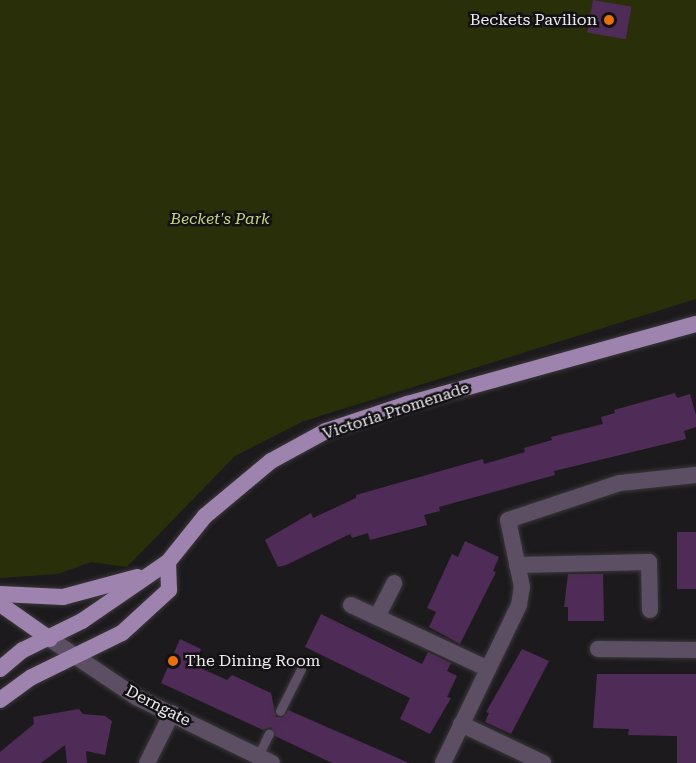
<!DOCTYPE html>
<html>
<head>
<meta charset="utf-8">
<style>
	body { margin:0 }
	#map { position:relative; width:696px; height:763px; overflow:hidden; background:#1d1a1d; font-family:"Roboto Serif",serif }
	div>[style] { position:absolute }
	[style*='--x'] { left:calc(var(--x)*1px); top:calc(var(--y)*1px); width:calc(var(--w)*1px); rotate:calc(var(--a)*1deg) }
	.green>* { inset:0; background:#293009 }
	.building>* { inset:0; background:#4f2c57; transform-origin:0 0 }
	.roads { filter:drop-shadow(0 0 2px #3a373a) drop-shadow(0 0 2px #3a373a) }
	.service>* { height:9px; margin:-4.5px; padding:0 4.5px; transform-origin:4.5px; border-radius:4.5px; background:#5c4f64 }
	.minor>* { height:16px; margin:-8px; padding:0 8px; transform-origin:8px; border-radius:8px; background:#5c4f64 }
	.primary>* { height:16px; margin:-8px; padding:0 8px; transform-origin:8px; border-radius:8px; background:#9e83ae }
	.dots>* { width:16px; height:16px; translate:-50% -50%; box-sizing:border-box; border:3px solid #141114; border-radius:50% }
	span { translate:-50% -50%; white-space:nowrap; text-align:center; line-height:1.15; -webkit-text-stroke:5px #141114; paint-order:stroke }
	.poi-label { font-size:16px; color:#eceaed }
	.right { translate:-100% -50%; text-align:right }
	.left { translate:0 -50%; text-align:left }
	.park-label { font-size:16px; color:#c2d680; font-style:italic }
	.street-label { font-size:16px; color:#eceaed }
</style>
</head>
<body>
<div id="map">
	<div class="green">
		<i style="clip-path:polygon(0 0,696px 0,696px 299px,304px 421px,235px 456px,127px 567px,91px 562px,58px 574px,0 578px)"></i>
	</div>
	<div class="building">
		<i style="left:593px;top:0;width:39px;height:33px;rotate:10deg"></i>
		<i style="clip-path:polygon(675px 393px,677px 398px,690px 394px,696px 415px,696px 427px,684px 431px,686px 439px,554px 471px,555px 475px,439px 507px,440px 511px,424px 515px,427px 525px,370px 540px,368px 533px,352px 538px,350px 534px,286px 565px,278px 567px,265px 540px,311px 513px,313px 518px,356px 498px,356px 495px,483px 459px,484px 464px,525px 452px,524px 448px,552px 440px,551px 437px,603px 424px,601px 417px,615px 413px,614px 410px)"></i>
		<i style="left:696px;top:532px;width:57px;height:19px;rotate:90deg"></i>
		<i style="clip-path:polygon(465px 541px,499px 557px,493px 571px,496px 572px,460px 644px,429px 627px,436px 612px,427px 608px,452px 554px,458px 557px)"></i>
		<i style="clip-path:polygon(568px 574px,603px 574px,604px 621px,568px 621px,568px 607px,564px 607px)"></i>
		<i style="clip-path:polygon(321px 614px,422px 664px,428px 652px,451px 663px,447px 671px,457px 676px,447px 697px,451px 698px,430px 734px,400px 719px,410px 698px,305px 647px)"></i>
		<i style="clip-path:polygon(180px 639px,201px 649px,194px 665px,227px 680px,232px 675px,271px 693px,276px 717px,283px 717px,288px 710px,409px 763px,332px 763px,275px 736px,271px 727px,263px 730px,161px 683px)"></i>
		<i style="clip-path:polygon(522px 649px,549px 661px,511px 734px,485px 722px,489px 713px,486px 712px)"></i>
		<i style="clip-path:polygon(597px 674px,696px 674px,696px 763px,677px 763px,677px 736px,628px 735px,629px 729px,593px 728px)"></i>
		<i style="clip-path:polygon(79px 709px,83px 714px,105px 716px,112px 721px,105px 755px,86px 751px,87px 763px,67px 763px,65px 745px,41px 763px,0 763px,0 752px,34px 724px,33px 717px)"></i>
	</div>
	<div class="roads">
		<div class="service">
			<i style="--x:280;--y:711;--w:47;--a:-63.4"></i>
			<i style="--x:258;--y:756;--w:25;--a:-64"></i>
		</div>
		<div class="minor">
			<i style="--x:517;--y:565;--w:132;--a:-1.3"></i>
			<i style="--x:649;--y:562;--w:48;--a:88.8"></i>
			<i style="--x:351;--y:605;--w:151;--a:25"></i>
			<i style="--x:377;--y:617;--w:38;--a:-63"></i>
			<i style="--x:50;--y:639;--w:104;--a:34"></i>
			<i style="--x:136;--y:697;--w:151;--a:25.9"></i>
			<i style="--x:598;--y:649;--w:98;--a:0.6"></i>
			<i style="--x:461;--y:724;--w:91;--a:25.4"></i>
			<i style="--x:147;--y:763;--w:56;--a:-63.4"></i>
			<i style="--x:443;--y:763;--w:175;--a:-64.3"></i>
			<i style="--x:519;--y:605;--w:18;--a:-81"></i>
			<i style="--x:522;--y:587;--w:68;--a:-101.8"></i>
			<i style="--x:508;--y:520;--w:118;--a:-18.3"></i>
			<i style="--x:620;--y:483;--w:76;--a:-6"></i>
		</div>
		<div class="primary">
			<i style="--x:0;--y:594;--w:63;--a:2.7"></i>
			<i style="--x:63;--y:597;--w:77;--a:-15.1"></i>
			<i style="--x:0;--y:604;--w:61;--a:35"></i>
			<i style="--x:0;--y:669;--w:30;--a:-40"></i>
			<i style="--x:23;--y:650;--w:66;--a:-26.2"></i>
			<i style="--x:82;--y:621;--w:104;--a:-34.5"></i>
			<i style="--x:168;--y:562;--w:59;--a:-51.2"></i>
			<i style="--x:205;--y:516;--w:86;--a:-39.8"></i>
			<i style="--x:271;--y:461;--w:63;--a:-28.6"></i>
			<i style="--x:326;--y:431;--w:85;--a:-18.4"></i>
			<i style="--x:407;--y:404;--w:300;--a:-15.5"></i>
			<i style="--x:0;--y:700;--w:39;--a:-36"></i>
			<i style="--x:32;--y:677;--w:100;--a:-26.1"></i>
			<i style="--x:122;--y:633;--w:64;--a:-42.5"></i>
			<i style="--x:169;--y:590;--w:28;--a:-92"></i>
		</div>
	</div>
	<div class="dots">
		<i style="left:609px;top:20px;background:#e8710a"></i>
		<i style="left:173px;top:661px;background:#e8710a"></i>
	</div>
	<div class="poi-label">
		<span class="right" style="left:597px;top:20px">Beckets Pavilion</span>
		<span class="left" style="left:185px;top:661px">The Dining Room</span>
	</div>
	<div class="park-label">
		<span style="left:220px;top:219px">Becket's Park</span>
	</div>
	<div class="street-label">
		<span style="left:396px;top:411px;rotate:-18deg">Victoria Promenade</span>
		<span style="left:158px;top:706px;rotate:27deg">Derngate</span>
	</div>
</div>
</body>
</html>
